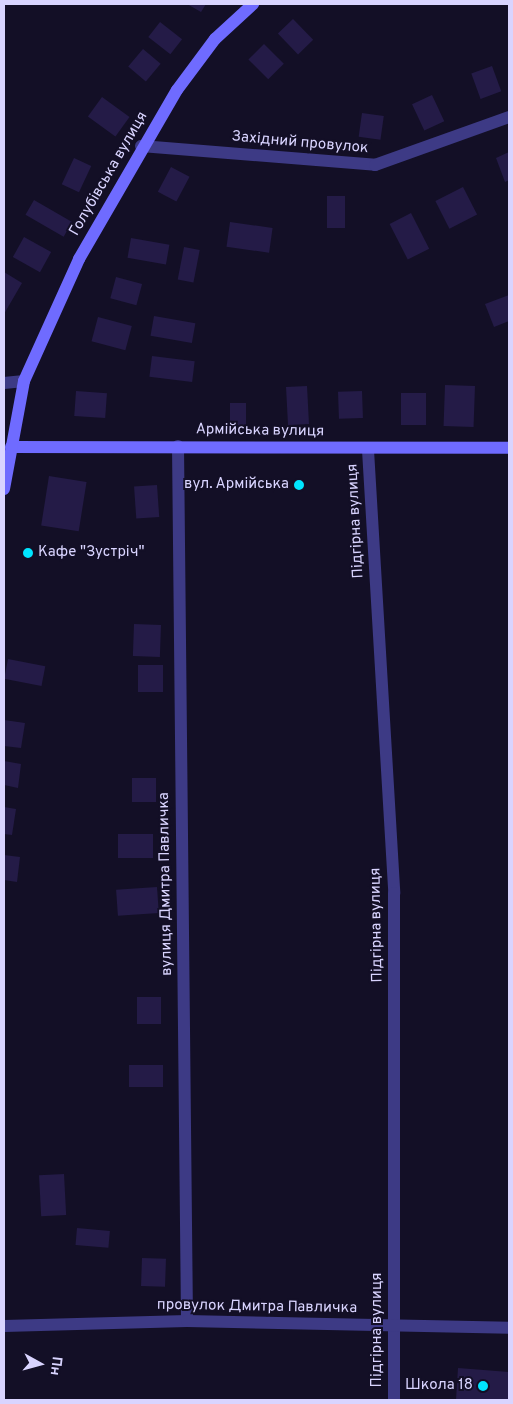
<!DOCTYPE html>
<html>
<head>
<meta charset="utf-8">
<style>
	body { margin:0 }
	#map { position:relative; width:513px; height:1404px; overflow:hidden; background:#130f26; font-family:Overpass,sans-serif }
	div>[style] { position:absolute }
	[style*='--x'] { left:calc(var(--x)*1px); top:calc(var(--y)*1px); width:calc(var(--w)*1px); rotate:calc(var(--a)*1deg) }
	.building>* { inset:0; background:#241b47; transform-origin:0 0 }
	.street>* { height:12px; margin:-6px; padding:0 6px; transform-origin:6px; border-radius:6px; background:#3d3a85 }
	.secondary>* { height:12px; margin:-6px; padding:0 6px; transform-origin:6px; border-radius:6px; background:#6f6bff }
	.dots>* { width:14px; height:14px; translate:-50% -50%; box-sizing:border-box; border:2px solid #130f26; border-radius:50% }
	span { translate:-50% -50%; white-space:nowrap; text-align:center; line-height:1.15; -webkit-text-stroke:4px #130f26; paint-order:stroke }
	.street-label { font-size:15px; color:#d9d4ff }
	.poi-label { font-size:15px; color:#d9d4ff }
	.right { translate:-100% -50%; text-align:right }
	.left { translate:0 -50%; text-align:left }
	.frame { position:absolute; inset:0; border:5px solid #d9d4ff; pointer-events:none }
	.north { position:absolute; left:15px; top:1339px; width:50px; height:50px; -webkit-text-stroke:4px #130f26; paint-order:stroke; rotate:97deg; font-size:14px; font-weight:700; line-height:20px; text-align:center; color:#d9d4ff }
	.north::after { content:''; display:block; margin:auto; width:18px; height:22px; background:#d9d4ff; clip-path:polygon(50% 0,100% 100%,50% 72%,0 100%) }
</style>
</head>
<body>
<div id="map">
	<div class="building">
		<i style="clip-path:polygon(187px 4px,206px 4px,201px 12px)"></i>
		<i style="left:293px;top:19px;width:29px;height:21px;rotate:46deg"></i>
		<i style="left:160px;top:22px;width:28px;height:19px;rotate:38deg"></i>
		<i style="left:264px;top:44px;width:28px;height:22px;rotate:45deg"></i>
		<i style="left:143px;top:49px;width:23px;height:23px;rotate:40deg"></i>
		<i style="left:492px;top:66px;width:27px;height:22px;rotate:70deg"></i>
		<i style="left:432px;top:95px;width:29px;height:22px;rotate:65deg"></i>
		<i style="left:102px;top:97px;width:34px;height:24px;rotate:36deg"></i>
		<i style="left:362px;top:113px;width:22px;height:24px;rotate:8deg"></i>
		<i style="clip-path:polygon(509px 152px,509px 180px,505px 182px,496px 158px)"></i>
		<i style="left:74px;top:158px;width:19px;height:29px;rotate:25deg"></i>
		<i style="left:171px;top:167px;width:21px;height:28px;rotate:28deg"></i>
		<i style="left:463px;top:187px;width:31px;height:31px;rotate:63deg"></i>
		<i style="left:327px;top:196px;width:18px;height:32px"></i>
		<i style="left:34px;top:200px;width:44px;height:17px;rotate:30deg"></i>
		<i style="left:411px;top:213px;width:40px;height:24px;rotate:63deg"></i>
		<i style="left:230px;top:222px;width:43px;height:25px;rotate:8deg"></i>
		<i style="left:24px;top:237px;width:31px;height:23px;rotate:29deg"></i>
		<i style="left:131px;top:238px;width:39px;height:20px;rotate:10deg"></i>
		<i style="left:184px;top:247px;width:16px;height:33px;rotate:11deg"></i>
		<i style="clip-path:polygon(4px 272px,22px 283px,4px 314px)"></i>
		<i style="left:116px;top:277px;width:27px;height:22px;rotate:15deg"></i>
		<i style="clip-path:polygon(509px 295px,509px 321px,494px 327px,485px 304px)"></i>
		<i style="left:154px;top:316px;width:42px;height:20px;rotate:10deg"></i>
		<i style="left:98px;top:317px;width:35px;height:25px;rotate:15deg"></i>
		<i style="left:152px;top:356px;width:43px;height:21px;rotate:7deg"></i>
		<i style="left:445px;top:385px;width:30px;height:41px;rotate:2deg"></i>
		<i style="left:307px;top:386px;width:38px;height:21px;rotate:87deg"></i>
		<i style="left:76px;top:391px;width:31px;height:25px;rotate:4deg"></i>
		<i style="left:362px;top:391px;width:27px;height:24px;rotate:88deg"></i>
		<i style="left:401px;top:393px;width:25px;height:32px"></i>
		<i style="left:230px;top:403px;width:16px;height:23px"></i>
		<i style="left:49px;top:476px;width:38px;height:50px;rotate:9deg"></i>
		<i style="left:157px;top:485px;width:32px;height:23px;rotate:86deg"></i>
		<i style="left:134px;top:624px;width:27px;height:32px;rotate:2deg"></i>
		<i style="left:8px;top:659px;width:38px;height:20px;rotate:11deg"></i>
		<i style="left:138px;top:665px;width:25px;height:27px"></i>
		<i style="clip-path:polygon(4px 720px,25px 723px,21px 748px,4px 746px)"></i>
		<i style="clip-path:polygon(4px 761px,21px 764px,18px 788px,4px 785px)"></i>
		<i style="left:132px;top:778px;width:24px;height:24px"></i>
		<i style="clip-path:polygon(4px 807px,16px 809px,12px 835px,4px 834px)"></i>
		<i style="left:118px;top:834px;width:35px;height:24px"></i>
		<i style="clip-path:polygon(4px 855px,20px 857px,17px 882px,4px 880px)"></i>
		<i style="left:157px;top:887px;width:26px;height:41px;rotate:86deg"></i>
		<i style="left:161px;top:997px;width:27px;height:24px;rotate:90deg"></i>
		<i style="left:163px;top:1065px;width:22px;height:34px;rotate:90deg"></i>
		<i style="left:64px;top:1174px;width:41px;height:25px;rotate:87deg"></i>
		<i style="left:77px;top:1228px;width:33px;height:17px;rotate:5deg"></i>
		<i style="left:142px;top:1258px;width:24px;height:28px;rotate:2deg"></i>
		<i style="clip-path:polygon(458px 1368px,509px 1372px,509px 1400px,456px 1400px)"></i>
	</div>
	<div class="street">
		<i style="--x:141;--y:146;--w:235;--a:4.6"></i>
		<i style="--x:375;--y:165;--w:142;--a:-19.7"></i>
		<i style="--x:4;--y:383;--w:20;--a:-6"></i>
		<i style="--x:178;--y:446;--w:875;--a:89.41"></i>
		<i style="--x:368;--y:450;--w:444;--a:86.6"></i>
		<i style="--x:394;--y:893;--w:507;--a:90"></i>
		<i style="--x:4;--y:1326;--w:183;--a:-1.6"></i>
		<i style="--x:187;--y:1321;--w:322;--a:1.2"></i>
	</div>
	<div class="secondary">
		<i style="--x:11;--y:447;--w:498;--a:0.1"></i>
		<i style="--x:4;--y:489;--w:110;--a:-79.5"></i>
		<i style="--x:24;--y:381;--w:134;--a:-65.7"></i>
		<i style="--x:79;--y:259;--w:195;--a:-59.9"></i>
		<i style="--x:177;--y:90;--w:64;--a:-53.3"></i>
		<i style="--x:215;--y:39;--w:52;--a:-42.6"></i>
	</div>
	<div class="dots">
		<i style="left:299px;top:485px;background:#00e5ff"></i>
		<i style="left:28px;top:553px;background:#00e5ff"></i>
		<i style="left:483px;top:1386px;background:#00e5ff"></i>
	</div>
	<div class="street-label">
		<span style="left:300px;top:143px;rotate:5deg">Західний провулок</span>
		<span style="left:109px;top:174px;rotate:-60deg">Голубівська вулиця</span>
		<span style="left:260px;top:431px;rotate:1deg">Армійська вулиця</span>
		<span style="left:356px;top:521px;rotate:-93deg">Підгірна вулиця</span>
		<span style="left:166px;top:884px;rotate:-91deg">вулиця Дмитра Павличка</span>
		<span style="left:377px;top:925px;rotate:-91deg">Підгірна вулиця</span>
		<span style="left:257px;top:1307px;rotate:1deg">провулок Дмитра Павличка</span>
		<span style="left:378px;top:1330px;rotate:-90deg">Підгірна вулиця</span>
	</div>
	<div class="poi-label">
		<span class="right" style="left:289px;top:485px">вул. Армійська</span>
		<span class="left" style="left:38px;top:553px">Кафе "Зустріч"</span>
		<span class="right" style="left:473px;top:1386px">Школа 18</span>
	</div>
	<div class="frame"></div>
	<div class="north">Пн</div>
</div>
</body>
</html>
